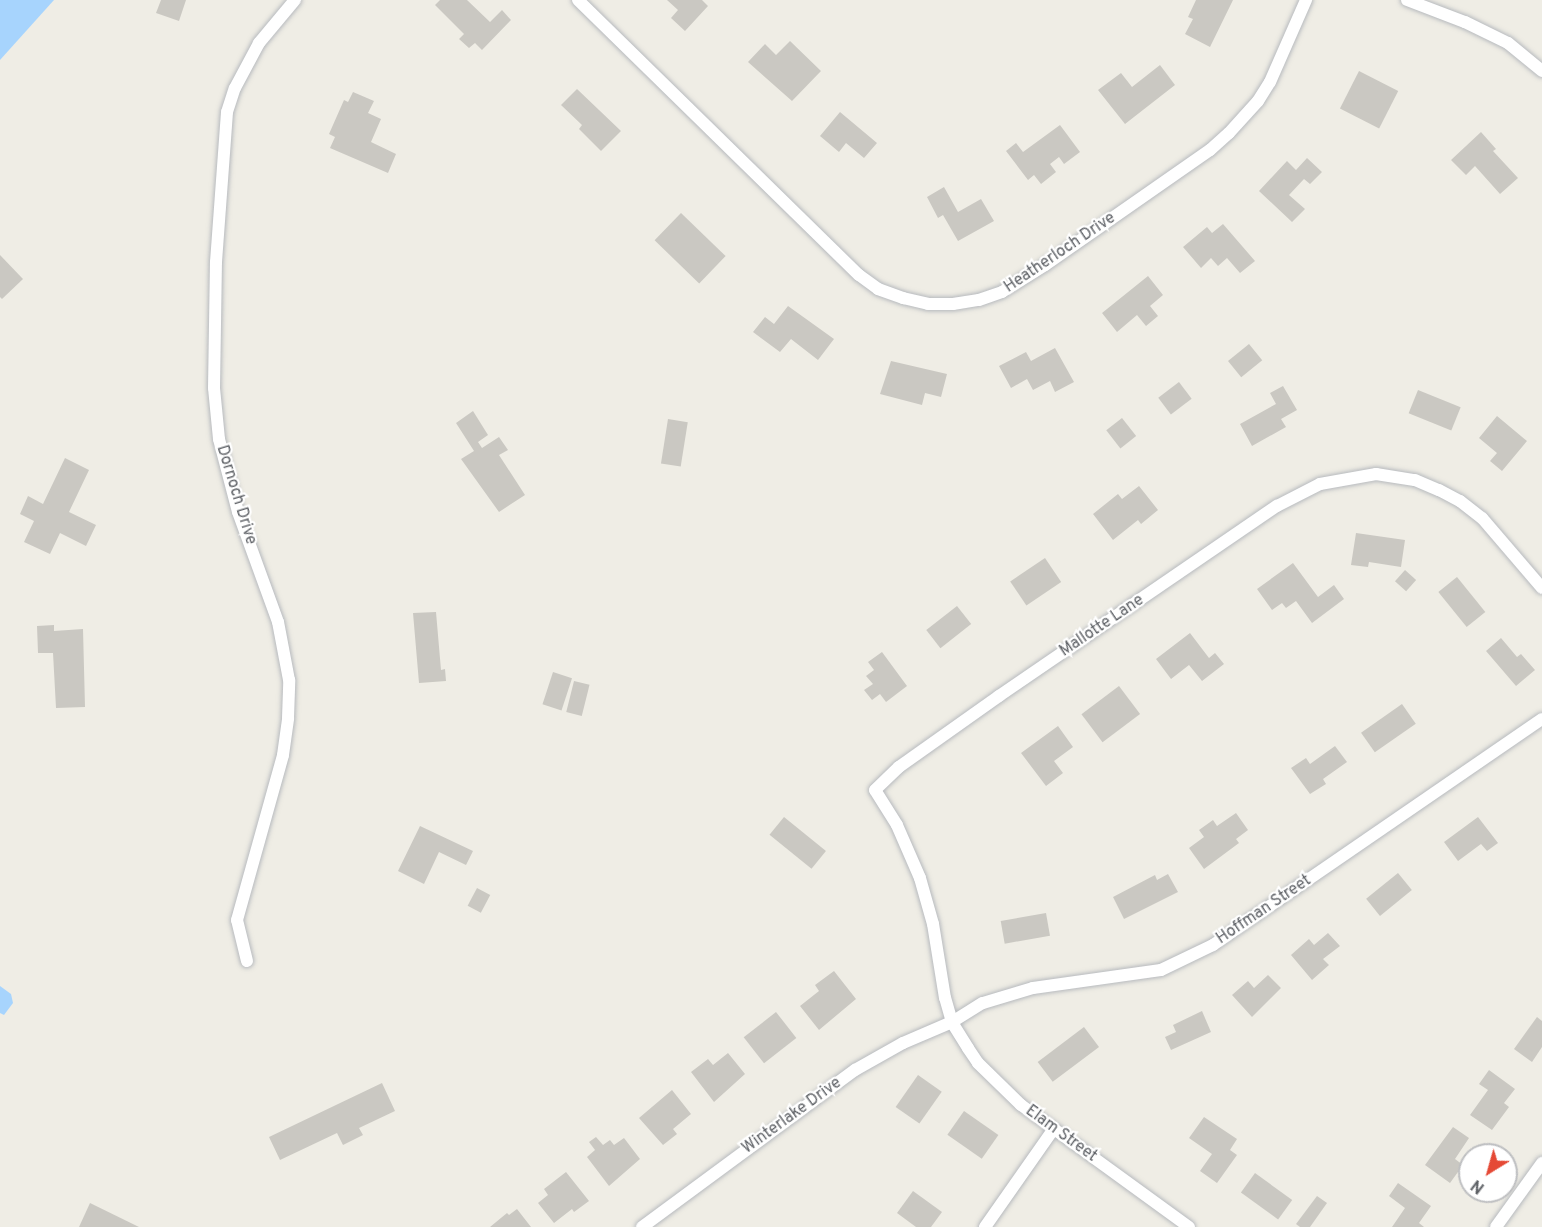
<!DOCTYPE html>
<html>
<head>
<meta charset="utf-8">
<style>
	body { margin:0 }
	#map { position:relative; width:1542px; height:1227px; overflow:hidden; background:#efede5; font-family:Overpass,sans-serif }
	div>[style] { position:absolute }
	[style*='--x'] { left:calc(var(--x)*1px); top:calc(var(--y)*1px); width:calc(var(--w)*1px); rotate:calc(var(--a)*1deg) }
	.water>* { inset:0; background:#a7d4fd }
	.building>* { inset:0; background:#cac8c2; transform-origin:0 0 }
	.roads { filter:drop-shadow(0 0 2px #b7babe) drop-shadow(0 0 2px #b7babe) }
	.street>* { height:12px; margin:-6px; padding:0 6px; transform-origin:6px; border-radius:6px; background:#fff }
	span { translate:-50% -50%; white-space:nowrap; text-align:center; line-height:1.15; -webkit-text-stroke:4.5px #fff; paint-order:stroke }
	.street-label { font-size:16px; color:#5d6065 }
	.north { position:absolute; left:1458px; top:1143px; width:60px; height:60px; box-sizing:border-box; background:#fff; border:2px solid #bebfc1; border-radius:50%; rotate:217deg; font-size:16px; font-weight:700; line-height:24px; text-align:center; color:#5d6065 }
	.north::after { content:''; display:block; margin:auto; width:21px; height:27px; background:#e54935; clip-path:polygon(50% 0,100% 100%,50% 72%,0 100%) }
</style>
</head>
<body>
<div id="map">
	<div class="water">
		<i style="clip-path:polygon(0 0,54px 0,0 60px)"></i>
		<i style="clip-path:polygon(0 986px,11px 994px,13px 1003px,4px 1015px,0 1013px)"></i>
	</div>
	<div class="building">
		<i style="clip-path:polygon(161px 0,186px 0,179px 21px,156px 13px)"></i>
		<i style="clip-path:polygon(440px 0,467px 0,490px 22px,502px 10px,511px 20px,482px 50px,475px 43px,469px 48px,459px 39px,464px 34px,435px 5px)"></i>
		<i style="clip-path:polygon(667px 0,702px 0,708px 6px,685px 31px,671px 18px,678px 10px)"></i>
		<i style="clip-path:polygon(1196px 0,1233px 0,1210px 47px,1185px 34px,1193px 19px,1188px 17px)"></i>
		<i style="clip-path:polygon(790px 41px,821px 71px,792px 101px,748px 62px,765px 44px,776px 55px)"></i>
		<i style="clip-path:polygon(1160px 65px,1175px 85px,1125px 124px,1098px 90px,1121px 73px,1132px 87px)"></i>
		<i style="left:1359px;top:71px;width:44px;height:42px;rotate:27deg"></i>
		<i style="clip-path:polygon(577px 89px,621px 131px,601px 151px,579px 129px,582px 125px,561px 105px)"></i>
		<i style="clip-path:polygon(353px 92px,374px 101px,368px 113px,381px 119px,371px 142px,396px 154px,388px 173px,330px 148px,335px 137px,329px 134px,344px 100px,348px 102px)"></i>
		<i style="clip-path:polygon(840px 112px,877px 143px,864px 158px,846px 143px,839px 152px,820px 136px)"></i>
		<i style="clip-path:polygon(1060px 125px,1080px 152px,1064px 164px,1059px 157px,1050px 164px,1056px 172px,1041px 184px,1034px 175px,1028px 180px,1006px 151px,1016px 143px,1023px 152px)"></i>
		<i style="clip-path:polygon(1481px 132px,1496px 149px,1493px 151px,1518px 178px,1500px 194px,1475px 166px,1466px 175px,1451px 160px)"></i>
		<i style="clip-path:polygon(1307px 158px,1322px 172px,1310px 184px,1304px 179px,1289px 195px,1305px 209px,1292px 222px,1259px 191px,1287px 161px,1296px 170px)"></i>
		<i style="clip-path:polygon(944px 187px,958px 212px,981px 199px,994px 221px,958px 241px,943px 215px,938px 218px,927px 197px)"></i>
		<i style="left:681px;top:213px;width:62px;height:38px;rotate:44deg"></i>
		<i style="clip-path:polygon(1223px 224px,1255px 261px,1240px 273px,1227px 258px,1218px 266px,1211px 258px,1201px 268px,1183px 247px,1207px 227px,1212px 233px)"></i>
		<i style="clip-path:polygon(0 255px,23px 279px,2px 299px,0 297px)"></i>
		<i style="clip-path:polygon(1148px 276px,1163px 295px,1150px 306px,1158px 316px,1146px 326px,1137px 315px,1117px 332px,1102px 313px)"></i>
		<i style="clip-path:polygon(788px 306px,834px 339px,818px 360px,791px 339px,780px 352px,753px 332px,765px 317px,774px 324px)"></i>
		<i style="left:1249px;top:344px;width:21px;height:27px;rotate:51deg"></i>
		<i style="clip-path:polygon(1055px 348px,1074px 382px,1055px 392px,1050px 381px,1033px 390px,1027px 379px,1011px 388px,999px 366px,1026px 352px,1031px 361px)"></i>
		<i style="clip-path:polygon(891px 361px,947px 374px,941px 397px,925px 393px,922px 405px,880px 394px)"></i>
		<i style="left:1179px;top:382px;width:21px;height:26px;rotate:53deg"></i>
		<i style="clip-path:polygon(1283px 386px,1297px 410px,1281px 419px,1286px 427px,1252px 446px,1240px 424px,1276px 404px,1270px 393px)"></i>
		<i style="left:1418px;top:390px;width:46px;height:25px;rotate:22deg"></i>
		<i style="clip-path:polygon(473px 411px,488px 435px,478px 442px,482px 448px,499px 437px,508px 450px,499px 455px,525px 495px,499px 512px,461px 459px,474px 451px,456px 423px)"></i>
		<i style="clip-path:polygon(1497px 416px,1527px 441px,1502px 471px,1490px 461px,1497px 453px,1479px 438px)"></i>
		<i style="left:1122px;top:418px;width:23px;height:20px;rotate:52deg"></i>
		<i style="left:668px;top:419px;width:20px;height:45px;rotate:9deg"></i>
		<i style="clip-path:polygon(65px 458px,89px 470px,69px 512px,96px 525px,86px 546px,60px 533px,50px 554px,24px 542px,34px 521px,20px 514px,28px 496px,43px 504px)"></i>
		<i style="clip-path:polygon(1139px 486px,1158px 510px,1141px 524px,1138px 520px,1113px 540px,1093px 514px,1118px 494px,1122px 499px)"></i>
		<i style="clip-path:polygon(1356px 533px,1405px 540px,1401px 567px,1369px 562px,1368px 567px,1351px 565px)"></i>
		<i style="left:1045px;top:558px;width:29px;height:42px;rotate:56deg"></i>
		<i style="clip-path:polygon(1293px 563px,1318px 597px,1334px 585px,1344px 599px,1312px 623px,1296px 601px,1286px 608px,1282px 603px,1272px 610px,1257px 589px)"></i>
		<i style="left:1405px;top:570px;width:15px;height:15px;rotate:42deg"></i>
		<i style="left:1457px;top:577px;width:45px;height:24px;rotate:51deg"></i>
		<i style="left:957px;top:606px;width:23px;height:39px;rotate:52deg"></i>
		<i style="clip-path:polygon(436px 612px,441px 670px,445px 669px,446px 681px,419px 683px,413px 613px)"></i>
		<i style="clip-path:polygon(54px 625px,54px 631px,83px 629px,85px 707px,56px 708px,53px 653px,38px 653px,37px 626px)"></i>
		<i style="clip-path:polygon(1190px 633px,1209px 658px,1215px 653px,1224px 664px,1202px 681px,1189px 665px,1171px 679px,1156px 659px)"></i>
		<i style="clip-path:polygon(1501px 638px,1517px 657px,1521px 654px,1535px 670px,1516px 686px,1486px 651px)"></i>
		<i style="clip-path:polygon(882px 652px,907px 686px,886px 702px,880px 694px,872px 700px,864px 690px,873px 684px,866px 676px,874px 670px,868px 662px)"></i>
		<i style="left:553px;top:672px;width:20px;height:34px;rotate:18deg"></i>
		<i style="left:574px;top:681px;width:16px;height:32px;rotate:14deg"></i>
		<i style="left:1119px;top:686px;width:35px;height:47px;rotate:53deg"></i>
		<i style="left:1402px;top:704px;width:24px;height:50px;rotate:55deg"></i>
		<i style="clip-path:polygon(1058px 726px,1073px 747px,1054px 761px,1063px 773px,1046px 786px,1021px 753px)"></i>
		<i style="clip-path:polygon(1335px 746px,1347px 762px,1323px 779px,1326px 784px,1310px 794px,1291px 768px,1306px 758px,1310px 764px)"></i>
		<i style="clip-path:polygon(1236px 813px,1248px 830px,1236px 839px,1239px 843px,1204px 869px,1189px 848px,1204px 837px,1199px 830px,1213px 820px,1217px 826px)"></i>
		<i style="left:784px;top:817px;width:54px;height:23px;rotate:39deg"></i>
		<i style="clip-path:polygon(1478px 817px,1498px 843px,1487px 851px,1481px 844px,1458px 861px,1444px 842px)"></i>
		<i style="clip-path:polygon(420px 826px,473px 851px,466px 865px,439px 852px,424px 884px,398px 871px)"></i>
		<i style="left:1398px;top:873px;width:22px;height:41px;rotate:51deg"></i>
		<i style="clip-path:polygon(1168px 874px,1178px 892px,1124px 919px,1113px 897px,1155px 875px,1157px 880px)"></i>
		<i style="left:477px;top:888px;width:15px;height:20px;rotate:28deg"></i>
		<i style="left:1046px;top:913px;width:23px;height:46px;rotate:80deg"></i>
		<i style="clip-path:polygon(1328px 933px,1340px 946px,1323px 959px,1329px 965px,1312px 980px,1291px 955px,1309px 939px,1314px 945px)"></i>
		<i style="clip-path:polygon(834px 971px,856px 999px,819px 1030px,800px 1006px,819px 991px,815px 985px)"></i>
		<i style="clip-path:polygon(1268px 975px,1281px 988px,1252px 1017px,1232px 995px,1248px 981px,1254px 988px)"></i>
		<i style="clip-path:polygon(1202px 1011px,1211px 1032px,1171px 1050px,1165px 1037px,1176px 1032px,1173px 1025px)"></i>
		<i style="left:776px;top:1012px;width:33px;height:41px;rotate:52deg"></i>
		<i style="clip-path:polygon(1537px 1017px,1542px 1021px,1542px 1047px,1532px 1062px,1514px 1049px)"></i>
		<i style="left:1084px;top:1027px;width:25px;height:58px;rotate:53deg"></i>
		<i style="clip-path:polygon(728px 1053px,745px 1074px,714px 1102px,691px 1072px,708px 1059px,713px 1065px)"></i>
		<i style="clip-path:polygon(1489px 1070px,1515px 1089px,1504px 1103px,1509px 1107px,1492px 1130px,1470px 1115px,1488px 1090px,1479px 1084px)"></i>
		<i style="left:918px;top:1075px;width:29px;height:39px;rotate:35deg"></i>
		<i style="clip-path:polygon(382px 1083px,395px 1111px,359px 1128px,363px 1135px,343px 1145px,337px 1133px,280px 1160px,269px 1137px)"></i>
		<i style="clip-path:polygon(672px 1090px,691px 1114px,673px 1129px,677px 1134px,663px 1145px,639px 1118px)"></i>
		<i style="left:964px;top:1111px;width:42px;height:29px;rotate:35deg"></i>
		<i style="clip-path:polygon(1204px 1117px,1237px 1139px,1230px 1150px,1237px 1155px,1217px 1183px,1200px 1171px,1212px 1154px,1189px 1138px)"></i>
		<i style="clip-path:polygon(1453px 1127px,1469px 1138px,1455px 1159px,1463px 1165px,1450px 1183px,1425px 1165px)"></i>
		<i style="clip-path:polygon(596px 1137px,603px 1145px,610px 1140px,614px 1145px,624px 1138px,640px 1159px,609px 1186px,587px 1157px,595px 1150px,589px 1142px)"></i>
		<i style="clip-path:polygon(566px 1172px,589px 1201px,574px 1212px,572px 1209px,554px 1223px,538px 1203px,548px 1195px,544px 1189px)"></i>
		<i style="left:1255px;top:1173px;width:46px;height:24px;rotate:36deg"></i>
		<i style="clip-path:polygon(1398px 1183px,1431px 1206px,1419px 1223px,1424px 1227px,1392px 1227px,1405px 1208px,1389px 1196px)"></i>
		<i style="clip-path:polygon(913px 1191px,942px 1212px,931px 1227px,916px 1227px,897px 1213px)"></i>
		<i style="clip-path:polygon(1317px 1196px,1327px 1203px,1310px 1227px,1300px 1227px,1296px 1224px)"></i>
		<i style="clip-path:polygon(90px 1203px,139px 1227px,79px 1227px)"></i>
		<i style="clip-path:polygon(517px 1209px,531px 1227px,490px 1227px,507px 1213px,509px 1215px)"></i>
	</div>
	<div class="roads">
		<div class="street">
			<i style="--x:578;--y:0;--w:393;--a:44.4"></i>
			<i style="--x:859;--y:275;--w:24;--a:36"></i>
			<i style="--x:878;--y:289;--w:27;--a:20"></i>
			<i style="--x:903;--y:298;--w:26;--a:13"></i>
			<i style="--x:928;--y:304;--w:25;--a:0"></i>
			<i style="--x:953;--y:304;--w:26;--a:-9"></i>
			<i style="--x:979;--y:300;--w:24;--a:-19"></i>
			<i style="--x:1002;--y:292;--w:51;--a:-32.1"></i>
			<i style="--x:1045;--y:265;--w:201;--a:-34.9"></i>
			<i style="--x:1210;--y:150;--w:25;--a:-42"></i>
			<i style="--x:1229;--y:133;--w:43;--a:-47.8"></i>
			<i style="--x:1258;--y:101;--w:22;--a:-58"></i>
			<i style="--x:1270;--y:82;--w:90;--a:-66.3"></i>
			<i style="--x:1407;--y:0;--w:62;--a:20.8"></i>
			<i style="--x:1465;--y:22;--w:48;--a:26"></i>
			<i style="--x:1508;--y:43;--w:44;--a:39.5"></i>
			<i style="--x:247;--y:961;--w:42;--a:-103.7"></i>
			<i style="--x:237;--y:920;--w:171;--a:-74.4"></i>
			<i style="--x:283;--y:755;--w:37;--a:-82"></i>
			<i style="--x:288;--y:718;--w:38;--a:-88"></i>
			<i style="--x:289;--y:680;--w:59;--a:-100.7"></i>
			<i style="--x:278;--y:622;--w:117;--a:-110"></i>
			<i style="--x:238;--y:512;--w:75;--a:-104.6"></i>
			<i style="--x:219;--y:439;--w:51;--a:-95.6"></i>
			<i style="--x:214;--y:388;--w:126;--a:-89.1"></i>
			<i style="--x:216;--y:262;--w:150;--a:-85.8"></i>
			<i style="--x:227;--y:112;--w:25;--a:-72"></i>
			<i style="--x:235;--y:88;--w:51;--a:-61.9"></i>
			<i style="--x:259;--y:43;--w:56;--a:-50.1"></i>
			<i style="--x:642;--y:1227;--w:265;--a:-36.4"></i>
			<i style="--x:855;--y:1070;--w:55;--a:-29.4"></i>
			<i style="--x:903;--y:1043;--w:53;--a:-23.2"></i>
			<i style="--x:952;--y:1022;--w:36;--a:-32"></i>
			<i style="--x:983;--y:1003;--w:52;--a:-16.7"></i>
			<i style="--x:1033;--y:988;--w:129;--a:-8"></i>
			<i style="--x:1161;--y:970;--w:58;--a:-25.7"></i>
			<i style="--x:1213;--y:945;--w:399;--a:-34.5"></i>
			<i style="--x:985;--y:1227;--w:118;--a:-55"></i>
			<i style="--x:1189;--y:1227;--w:208;--a:-144"></i>
			<i style="--x:1021;--y:1105;--w:60;--a:-135.7"></i>
			<i style="--x:978;--y:1063;--w:18;--a:-124"></i>
			<i style="--x:968;--y:1048;--w:31;--a:-122"></i>
			<i style="--x:952;--y:1022;--w:25;--a:-106"></i>
			<i style="--x:945;--y:998;--w:75;--a:-99.2"></i>
			<i style="--x:933;--y:924;--w:48;--a:-105.8"></i>
			<i style="--x:920;--y:878;--w:58;--a:-113.5"></i>
			<i style="--x:897;--y:825;--w:41;--a:-122.2"></i>
			<i style="--x:875;--y:790;--w:33;--a:-44"></i>
			<i style="--x:899;--y:767;--w:123;--a:-35.4"></i>
			<i style="--x:999;--y:696;--w:337;--a:-34.4"></i>
			<i style="--x:1277;--y:506;--w:48;--a:-27.1"></i>
			<i style="--x:1320;--y:484;--w:57;--a:-10.1"></i>
			<i style="--x:1376;--y:474;--w:39;--a:9"></i>
			<i style="--x:1415;--y:480;--w:26;--a:23"></i>
			<i style="--x:1439;--y:490;--w:24;--a:28"></i>
			<i style="--x:1460;--y:501;--w:28;--a:38"></i>
			<i style="--x:1482;--y:518;--w:92;--a:49.4"></i>
			<i style="--x:1496;--y:1227;--w:79;--a:-54.3"></i>
		</div>
	</div>
	<div class="street-label">
		<span style="left:1060px;top:253px;rotate:-34deg">Heatherloch Drive</span>
		<span style="left:236px;top:495px;rotate:73deg">Dornoch Drive</span>
		<span style="left:1102px;top:626px;rotate:-34deg">Mallotte Lane</span>
		<span style="left:1264px;top:910px;rotate:-34deg">Hoffman Street</span>
		<span style="left:792px;top:1116px;rotate:-36deg">Winterlake Drive</span>
		<span style="left:1061px;top:1134px;rotate:36deg">Elam Street</span>
	</div>
	<div class="north">N</div>
</div>
</body>
</html>
